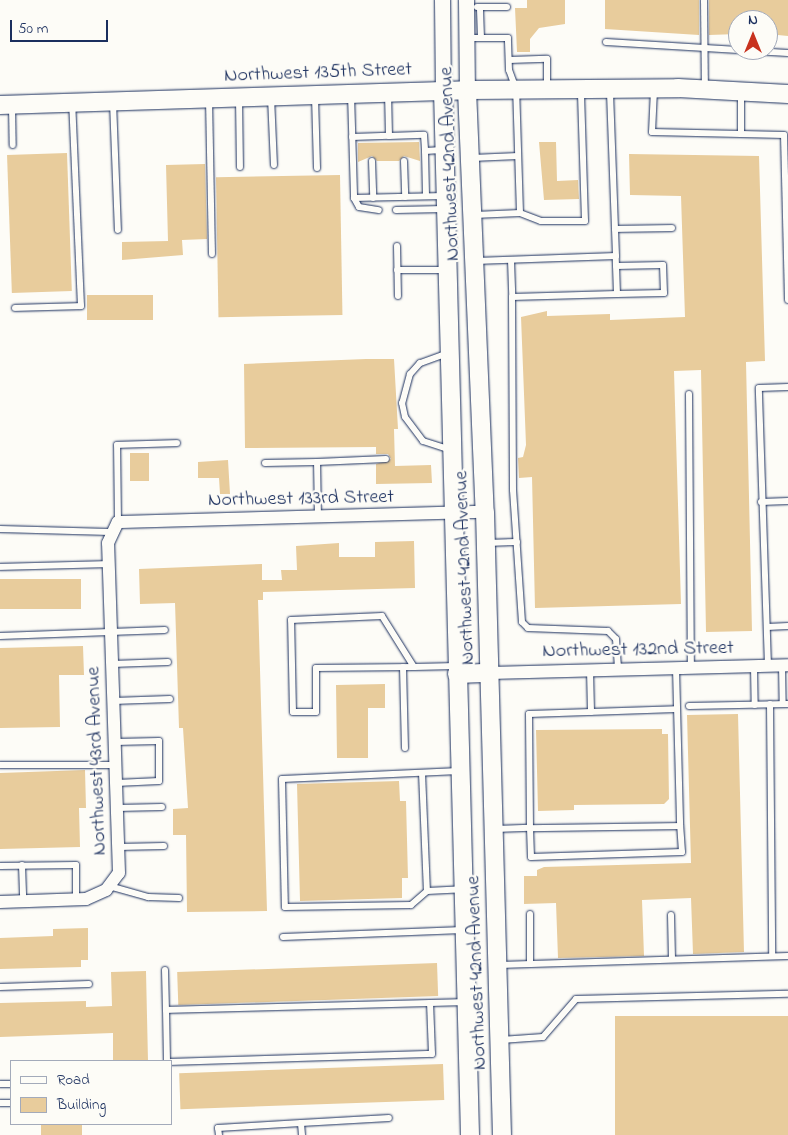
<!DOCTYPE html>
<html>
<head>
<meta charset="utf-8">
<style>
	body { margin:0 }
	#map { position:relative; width:788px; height:1135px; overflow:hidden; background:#fdfcf7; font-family:"Indie Flower",sans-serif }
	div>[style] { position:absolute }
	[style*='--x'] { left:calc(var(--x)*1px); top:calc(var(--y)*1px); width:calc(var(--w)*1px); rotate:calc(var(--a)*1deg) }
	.building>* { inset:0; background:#e8cc9c; transform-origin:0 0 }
	.roads { filter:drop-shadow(0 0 1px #1b2f5e) drop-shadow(0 0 1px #1b2f5e) }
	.service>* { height:6px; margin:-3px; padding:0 3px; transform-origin:3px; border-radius:3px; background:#fdfcf7 }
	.minor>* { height:12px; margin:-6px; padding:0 6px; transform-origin:6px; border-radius:6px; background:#fdfcf7 }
	.tertiary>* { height:15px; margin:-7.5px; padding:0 7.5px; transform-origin:7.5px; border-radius:7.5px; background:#fdfcf7 }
	.secondary>* { height:18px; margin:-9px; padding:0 9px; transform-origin:9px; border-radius:9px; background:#fdfcf7 }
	span { translate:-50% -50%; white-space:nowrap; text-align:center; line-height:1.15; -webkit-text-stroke:4.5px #fdfcf7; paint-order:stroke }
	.street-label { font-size:20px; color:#1b2f5e }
	.legend { position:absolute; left:10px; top:1060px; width:162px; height:65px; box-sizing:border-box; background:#fdfcf7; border:1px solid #a3aaba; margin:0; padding:6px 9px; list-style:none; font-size:15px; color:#1b2f5e }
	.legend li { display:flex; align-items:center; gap:10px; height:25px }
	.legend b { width:25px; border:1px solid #a3aaba }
	.north { position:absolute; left:728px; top:10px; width:50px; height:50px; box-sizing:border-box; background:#fdfcf7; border:1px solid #a3aaba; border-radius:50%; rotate:0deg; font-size:14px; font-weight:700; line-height:20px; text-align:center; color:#1b2f5e }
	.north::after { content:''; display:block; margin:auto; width:18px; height:22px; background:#c8321e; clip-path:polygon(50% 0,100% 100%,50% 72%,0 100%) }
	.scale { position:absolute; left:10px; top:20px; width:98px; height:22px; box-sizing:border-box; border:2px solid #1b2f5e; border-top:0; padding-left:6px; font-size:15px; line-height:18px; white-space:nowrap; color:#1b2f5e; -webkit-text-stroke:4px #fdfcf7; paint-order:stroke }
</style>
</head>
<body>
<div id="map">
	<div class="building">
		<i style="clip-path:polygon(527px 0,565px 0,565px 24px,539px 28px,530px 39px,530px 52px,517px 52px,515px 8px,527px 8px)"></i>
		<i style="clip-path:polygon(605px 0,699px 0,699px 35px,605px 29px)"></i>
		<i style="clip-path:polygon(709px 0,788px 0,788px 36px,768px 34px,768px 20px,738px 20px,738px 34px,709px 35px)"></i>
		<i style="clip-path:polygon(419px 142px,420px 161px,404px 156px,399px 161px,377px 161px,372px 156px,358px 162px,358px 143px)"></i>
		<i style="clip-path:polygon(539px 142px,556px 142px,557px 181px,578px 180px,579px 199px,544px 200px)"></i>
		<i style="left:67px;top:153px;width:138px;height:60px;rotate:88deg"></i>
		<i style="clip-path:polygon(629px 154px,759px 156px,765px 361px,746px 362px,752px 631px,706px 632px,701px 370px,674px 371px,681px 604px,535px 608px,532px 477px,519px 478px,518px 458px,523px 457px,526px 445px,521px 317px,547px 311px,547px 316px,610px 314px,610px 320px,685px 317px,681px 196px,630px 195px)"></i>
		<i style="clip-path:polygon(205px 164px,207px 239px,182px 240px,183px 255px,122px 260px,122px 242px,168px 241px,166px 165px)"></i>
		<i style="left:340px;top:175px;width:140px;height:124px;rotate:89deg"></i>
		<i style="left:153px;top:295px;width:25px;height:66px;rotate:90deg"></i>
		<i style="clip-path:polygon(366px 359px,394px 359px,398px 429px,394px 429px,395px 466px,431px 465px,432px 483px,376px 484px,376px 464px,391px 459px,388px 454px,376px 454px,376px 447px,245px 448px,244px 364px)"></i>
		<i style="left:149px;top:453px;width:28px;height:19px;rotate:90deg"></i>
		<i style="clip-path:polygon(228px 460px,230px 494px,220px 494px,219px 478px,198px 478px,198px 462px)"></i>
		<i style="clip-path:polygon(414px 541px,415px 588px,263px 592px,263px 600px,258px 600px,267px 911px,187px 912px,186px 835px,173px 835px,173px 809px,188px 808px,183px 728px,179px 728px,175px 603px,140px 604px,139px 569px,262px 564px,262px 580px,282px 580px,281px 570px,297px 570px,296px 546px,339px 543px,339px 557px,375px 557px,375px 542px)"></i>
		<i style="left:81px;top:579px;width:30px;height:81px;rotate:90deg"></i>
		<i style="clip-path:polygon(83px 646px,84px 675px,59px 675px,60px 727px,0 728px,0 648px)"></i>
		<i style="clip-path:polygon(385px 684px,385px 708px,368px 708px,368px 758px,337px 758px,336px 685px)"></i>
		<i style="clip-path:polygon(738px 714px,744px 952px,693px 954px,691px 898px,642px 900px,644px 956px,558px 958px,556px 903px,524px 904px,524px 876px,537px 876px,537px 870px,544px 867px,691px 863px,687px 715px)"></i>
		<i style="clip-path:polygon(662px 729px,662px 734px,668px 734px,669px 799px,664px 804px,574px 805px,574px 810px,538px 811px,536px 730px)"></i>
		<i style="clip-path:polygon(85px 770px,86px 808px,79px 808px,80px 847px,0 849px,0 773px)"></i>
		<i style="clip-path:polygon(399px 781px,400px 801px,406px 801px,408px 878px,402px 878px,402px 898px,300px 901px,297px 784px)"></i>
		<i style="clip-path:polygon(88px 928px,88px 960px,81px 960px,81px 967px,0 969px,0 938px,53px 936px,53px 929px)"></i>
		<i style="left:437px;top:963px;width:33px;height:260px;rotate:88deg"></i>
		<i style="clip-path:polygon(146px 971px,148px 1061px,113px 1061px,113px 1033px,0 1037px,0 1003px,86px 1001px,86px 1007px,112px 1006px,111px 972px)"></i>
		<i style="left:788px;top:1016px;width:119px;height:173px;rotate:90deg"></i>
		<i style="left:443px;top:1064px;width:36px;height:264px;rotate:88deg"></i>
		<i style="left:41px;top:1124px;width:41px;height:11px"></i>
	</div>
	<div class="roads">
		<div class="service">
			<i style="--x:704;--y:0;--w:89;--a:89.4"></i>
			<i style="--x:477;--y:7;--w:30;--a:0"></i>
			<i style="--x:467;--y:38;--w:14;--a:0"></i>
			<i style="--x:481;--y:38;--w:31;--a:-92"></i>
			<i style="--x:606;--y:42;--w:182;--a:3.5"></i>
			<i style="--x:509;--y:60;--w:38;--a:-2"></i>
			<i style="--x:547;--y:59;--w:30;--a:90"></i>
			<i style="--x:654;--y:90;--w:42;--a:92.7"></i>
			<i style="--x:652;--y:132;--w:89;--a:1.3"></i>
			<i style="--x:741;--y:93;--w:41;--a:90"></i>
			<i style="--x:741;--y:134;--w:43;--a:1.3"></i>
			<i style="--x:784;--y:135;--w:165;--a:88.6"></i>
			<i style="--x:351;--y:94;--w:104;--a:88.3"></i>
			<i style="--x:354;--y:198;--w:90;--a:-1.3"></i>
			<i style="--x:315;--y:96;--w:72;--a:88.4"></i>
			<i style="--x:271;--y:97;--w:68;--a:87.5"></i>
			<i style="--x:239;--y:98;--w:69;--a:89.2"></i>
			<i style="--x:209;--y:99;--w:155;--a:88.9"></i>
			<i style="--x:113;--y:102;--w:128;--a:87.8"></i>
			<i style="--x:12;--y:106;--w:39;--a:89"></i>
			<i style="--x:389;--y:136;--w:35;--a:-2"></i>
			<i style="--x:424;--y:135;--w:16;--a:86"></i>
			<i style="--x:425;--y:151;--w:17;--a:-3"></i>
			<i style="--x:352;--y:137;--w:37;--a:-2"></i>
			<i style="--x:389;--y:136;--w:43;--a:-91.3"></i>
			<i style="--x:425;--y:151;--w:45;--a:88.7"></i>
			<i style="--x:472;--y:158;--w:46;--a:-2.5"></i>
			<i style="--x:372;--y:161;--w:37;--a:88"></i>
			<i style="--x:404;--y:161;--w:36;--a:88"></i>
			<i style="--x:354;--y:198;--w:10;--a:61"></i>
			<i style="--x:359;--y:207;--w:20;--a:9"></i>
			<i style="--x:396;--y:210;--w:48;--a:-1.2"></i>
			<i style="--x:520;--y:213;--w:22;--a:21"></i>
			<i style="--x:541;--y:221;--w:44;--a:0"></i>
			<i style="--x:585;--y:221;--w:130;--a:-91.8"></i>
			<i style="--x:474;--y:215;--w:46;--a:-2.5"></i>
			<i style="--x:520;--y:213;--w:124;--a:-91.8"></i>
			<i style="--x:516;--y:89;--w:20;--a:-110"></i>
			<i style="--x:509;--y:70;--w:32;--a:-92"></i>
			<i style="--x:508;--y:38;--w:27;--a:180"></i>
			<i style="--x:615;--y:229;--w:57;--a:-1"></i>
			<i style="--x:397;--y:246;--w:50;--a:88.9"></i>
			<i style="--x:511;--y:260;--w:37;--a:88"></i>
			<i style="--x:512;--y:297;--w:105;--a:-1.6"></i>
			<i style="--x:617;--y:294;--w:38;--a:-92"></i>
			<i style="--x:475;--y:261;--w:141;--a:-2"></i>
			<i style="--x:616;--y:256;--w:166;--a:-92.1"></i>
			<i style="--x:616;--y:266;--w:47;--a:-1.2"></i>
			<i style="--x:663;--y:265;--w:28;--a:88"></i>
			<i style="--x:664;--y:293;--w:47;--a:178.8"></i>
			<i style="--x:397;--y:270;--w:49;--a:0"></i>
			<i style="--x:512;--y:297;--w:193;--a:89.7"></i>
			<i style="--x:513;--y:490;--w:132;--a:86.1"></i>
			<i style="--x:522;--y:622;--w:8;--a:45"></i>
			<i style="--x:528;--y:628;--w:80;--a:2.1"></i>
			<i style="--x:608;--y:631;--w:11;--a:45"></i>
			<i style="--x:616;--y:639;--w:31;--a:86"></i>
			<i style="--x:15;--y:308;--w:66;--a:-1.7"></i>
			<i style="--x:81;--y:306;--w:203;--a:-92.5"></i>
			<i style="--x:448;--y:353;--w:30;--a:160"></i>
			<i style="--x:420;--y:363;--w:15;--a:132"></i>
			<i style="--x:410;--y:374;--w:30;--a:105"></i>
			<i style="--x:402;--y:403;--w:14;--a:78"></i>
			<i style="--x:405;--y:417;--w:30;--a:53"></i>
			<i style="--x:423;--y:441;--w:29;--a:18"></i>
			<i style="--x:689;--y:394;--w:274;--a:89.6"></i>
			<i style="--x:265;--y:463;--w:52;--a:-1.1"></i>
			<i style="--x:761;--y:502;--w:27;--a:-2"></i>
			<i style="--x:318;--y:517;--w:55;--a:-91"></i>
			<i style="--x:317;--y:462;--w:69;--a:-2.5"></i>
			<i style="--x:118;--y:522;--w:77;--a:-90.7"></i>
			<i style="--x:117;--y:445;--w:60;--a:-1.9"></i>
			<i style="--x:0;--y:529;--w:110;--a:1.6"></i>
			<i style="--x:486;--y:543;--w:31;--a:-2"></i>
			<i style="--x:0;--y:567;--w:108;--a:-1.6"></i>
			<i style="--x:767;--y:627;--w:21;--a:-3"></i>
			<i style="--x:0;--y:636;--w:165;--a:-2.1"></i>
			<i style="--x:112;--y:664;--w:56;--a:-2"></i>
			<i style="--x:782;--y:665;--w:39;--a:89"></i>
			<i style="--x:754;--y:666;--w:39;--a:89"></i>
			<i style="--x:768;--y:666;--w:278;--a:-91.9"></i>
			<i style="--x:759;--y:388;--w:29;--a:-2"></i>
			<i style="--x:403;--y:667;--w:81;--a:88.6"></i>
			<i style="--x:414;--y:667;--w:98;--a:179.4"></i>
			<i style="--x:316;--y:668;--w:44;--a:90"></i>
			<i style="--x:316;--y:712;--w:23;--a:180"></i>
			<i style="--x:293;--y:712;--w:92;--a:-91.2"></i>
			<i style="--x:291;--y:620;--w:91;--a:-2.5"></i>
			<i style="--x:382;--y:616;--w:60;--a:57.9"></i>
			<i style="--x:414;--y:667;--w:42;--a:-1.4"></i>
			<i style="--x:676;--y:668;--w:158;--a:88.5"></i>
			<i style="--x:680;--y:826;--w:150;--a:179.2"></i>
			<i style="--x:530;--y:828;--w:114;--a:-90.5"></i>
			<i style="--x:529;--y:714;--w:147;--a:-1.9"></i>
			<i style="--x:590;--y:670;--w:42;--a:88.6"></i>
			<i style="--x:113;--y:701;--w:57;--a:-2"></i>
			<i style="--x:770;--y:704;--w:252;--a:89.5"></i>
			<i style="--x:689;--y:706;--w:99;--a:-1.2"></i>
			<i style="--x:115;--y:742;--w:44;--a:-1.3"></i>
			<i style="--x:159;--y:741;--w:40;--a:90"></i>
			<i style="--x:159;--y:781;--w:43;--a:177.3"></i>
			<i style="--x:0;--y:765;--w:116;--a:0"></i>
			<i style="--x:459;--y:771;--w:177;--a:177.4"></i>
			<i style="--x:282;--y:779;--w:128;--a:88.7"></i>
			<i style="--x:285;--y:907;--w:126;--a:-0.9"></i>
			<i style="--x:411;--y:905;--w:21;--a:-41"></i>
			<i style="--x:427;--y:891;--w:35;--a:-3"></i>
			<i style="--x:422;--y:773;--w:118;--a:87.6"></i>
			<i style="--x:117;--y:808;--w:45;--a:-1.3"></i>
			<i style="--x:495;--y:829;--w:35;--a:-2"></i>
			<i style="--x:530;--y:828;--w:29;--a:88"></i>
			<i style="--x:531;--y:857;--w:151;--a:-1.9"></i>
			<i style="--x:682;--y:852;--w:26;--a:-94"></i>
			<i style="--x:118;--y:847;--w:46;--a:-1.2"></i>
			<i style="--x:22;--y:865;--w:36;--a:88"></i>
			<i style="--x:0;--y:866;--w:76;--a:-0.8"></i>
			<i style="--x:76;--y:865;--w:35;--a:90"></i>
			<i style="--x:109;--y:886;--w:41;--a:15.8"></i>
			<i style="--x:148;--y:897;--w:31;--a:2"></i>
			<i style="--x:671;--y:915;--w:44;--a:88.7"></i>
			<i style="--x:283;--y:937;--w:180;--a:-2.2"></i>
			<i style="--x:530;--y:964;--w:50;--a:-90"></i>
			<i style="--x:499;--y:965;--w:289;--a:-1.8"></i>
			<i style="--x:165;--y:970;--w:40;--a:88.6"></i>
			<i style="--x:0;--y:987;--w:89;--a:-1.9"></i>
			<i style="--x:501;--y:1040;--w:42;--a:-4.1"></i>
			<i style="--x:543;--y:1037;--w:50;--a:-49"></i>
			<i style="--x:576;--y:999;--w:212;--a:-1.4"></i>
			<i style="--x:167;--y:1061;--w:51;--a:-91.1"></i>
			<i style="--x:166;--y:1010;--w:299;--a:-1.5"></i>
			<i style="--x:171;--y:1062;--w:261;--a:-1.8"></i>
			<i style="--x:432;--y:1054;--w:51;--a:-92.2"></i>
			<i style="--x:0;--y:1084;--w:11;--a:0"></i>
			<i style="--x:0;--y:1103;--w:11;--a:0"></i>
			<i style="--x:219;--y:1135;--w:7;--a:-98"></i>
			<i style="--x:218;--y:1128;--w:83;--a:-3.4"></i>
			<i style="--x:302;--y:1135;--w:12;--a:-95"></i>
			<i style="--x:301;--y:1123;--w:88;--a:-3.3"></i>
		</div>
		<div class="minor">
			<i style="--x:490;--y:673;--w:298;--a:-1.5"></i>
			<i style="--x:0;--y:902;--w:86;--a:-2"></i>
			<i style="--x:86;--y:899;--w:22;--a:-24"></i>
			<i style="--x:106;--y:890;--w:21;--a:-53"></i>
			<i style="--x:119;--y:873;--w:330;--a:-91.9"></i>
			<i style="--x:108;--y:543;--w:23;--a:-65"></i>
			<i style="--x:118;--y:522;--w:367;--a:-1.6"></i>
		</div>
		<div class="tertiary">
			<i style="--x:442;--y:0;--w:90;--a:89.4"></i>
			<i style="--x:466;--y:0;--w:90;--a:89.4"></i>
		</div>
		<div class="secondary">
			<i style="--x:443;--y:90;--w:1045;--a:88.52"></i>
			<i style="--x:467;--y:90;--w:422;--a:87.6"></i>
			<i style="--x:485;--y:512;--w:623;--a:88.44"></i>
			<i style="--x:0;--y:105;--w:467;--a:-1.8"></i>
			<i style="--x:467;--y:90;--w:211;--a:-0.5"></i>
			<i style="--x:678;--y:88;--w:110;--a:3.1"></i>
			<i style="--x:457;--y:674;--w:33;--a:-2"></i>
		</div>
	</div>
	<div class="street-label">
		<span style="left:318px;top:73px;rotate:-2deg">Northwest 135th Street</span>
		<span style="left:450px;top:164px;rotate:-92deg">Northwest 42nd Avenue</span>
		<span style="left:301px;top:499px;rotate:-1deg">Northwest 133rd Street</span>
		<span style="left:465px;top:568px;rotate:-92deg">Northwest 42nd Avenue</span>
		<span style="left:638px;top:650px;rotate:-1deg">Northwest 132nd Street</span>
		<span style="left:97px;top:761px;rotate:-92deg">Northwest 43rd Avenue</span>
		<span style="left:477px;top:973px;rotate:-92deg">Northwest 42nd Avenue</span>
	</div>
	<ul class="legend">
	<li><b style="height:6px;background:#fdfcf7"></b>Road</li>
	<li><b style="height:14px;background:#e8cc9c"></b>Building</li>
	</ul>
	<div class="north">N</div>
	<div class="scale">50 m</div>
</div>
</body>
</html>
